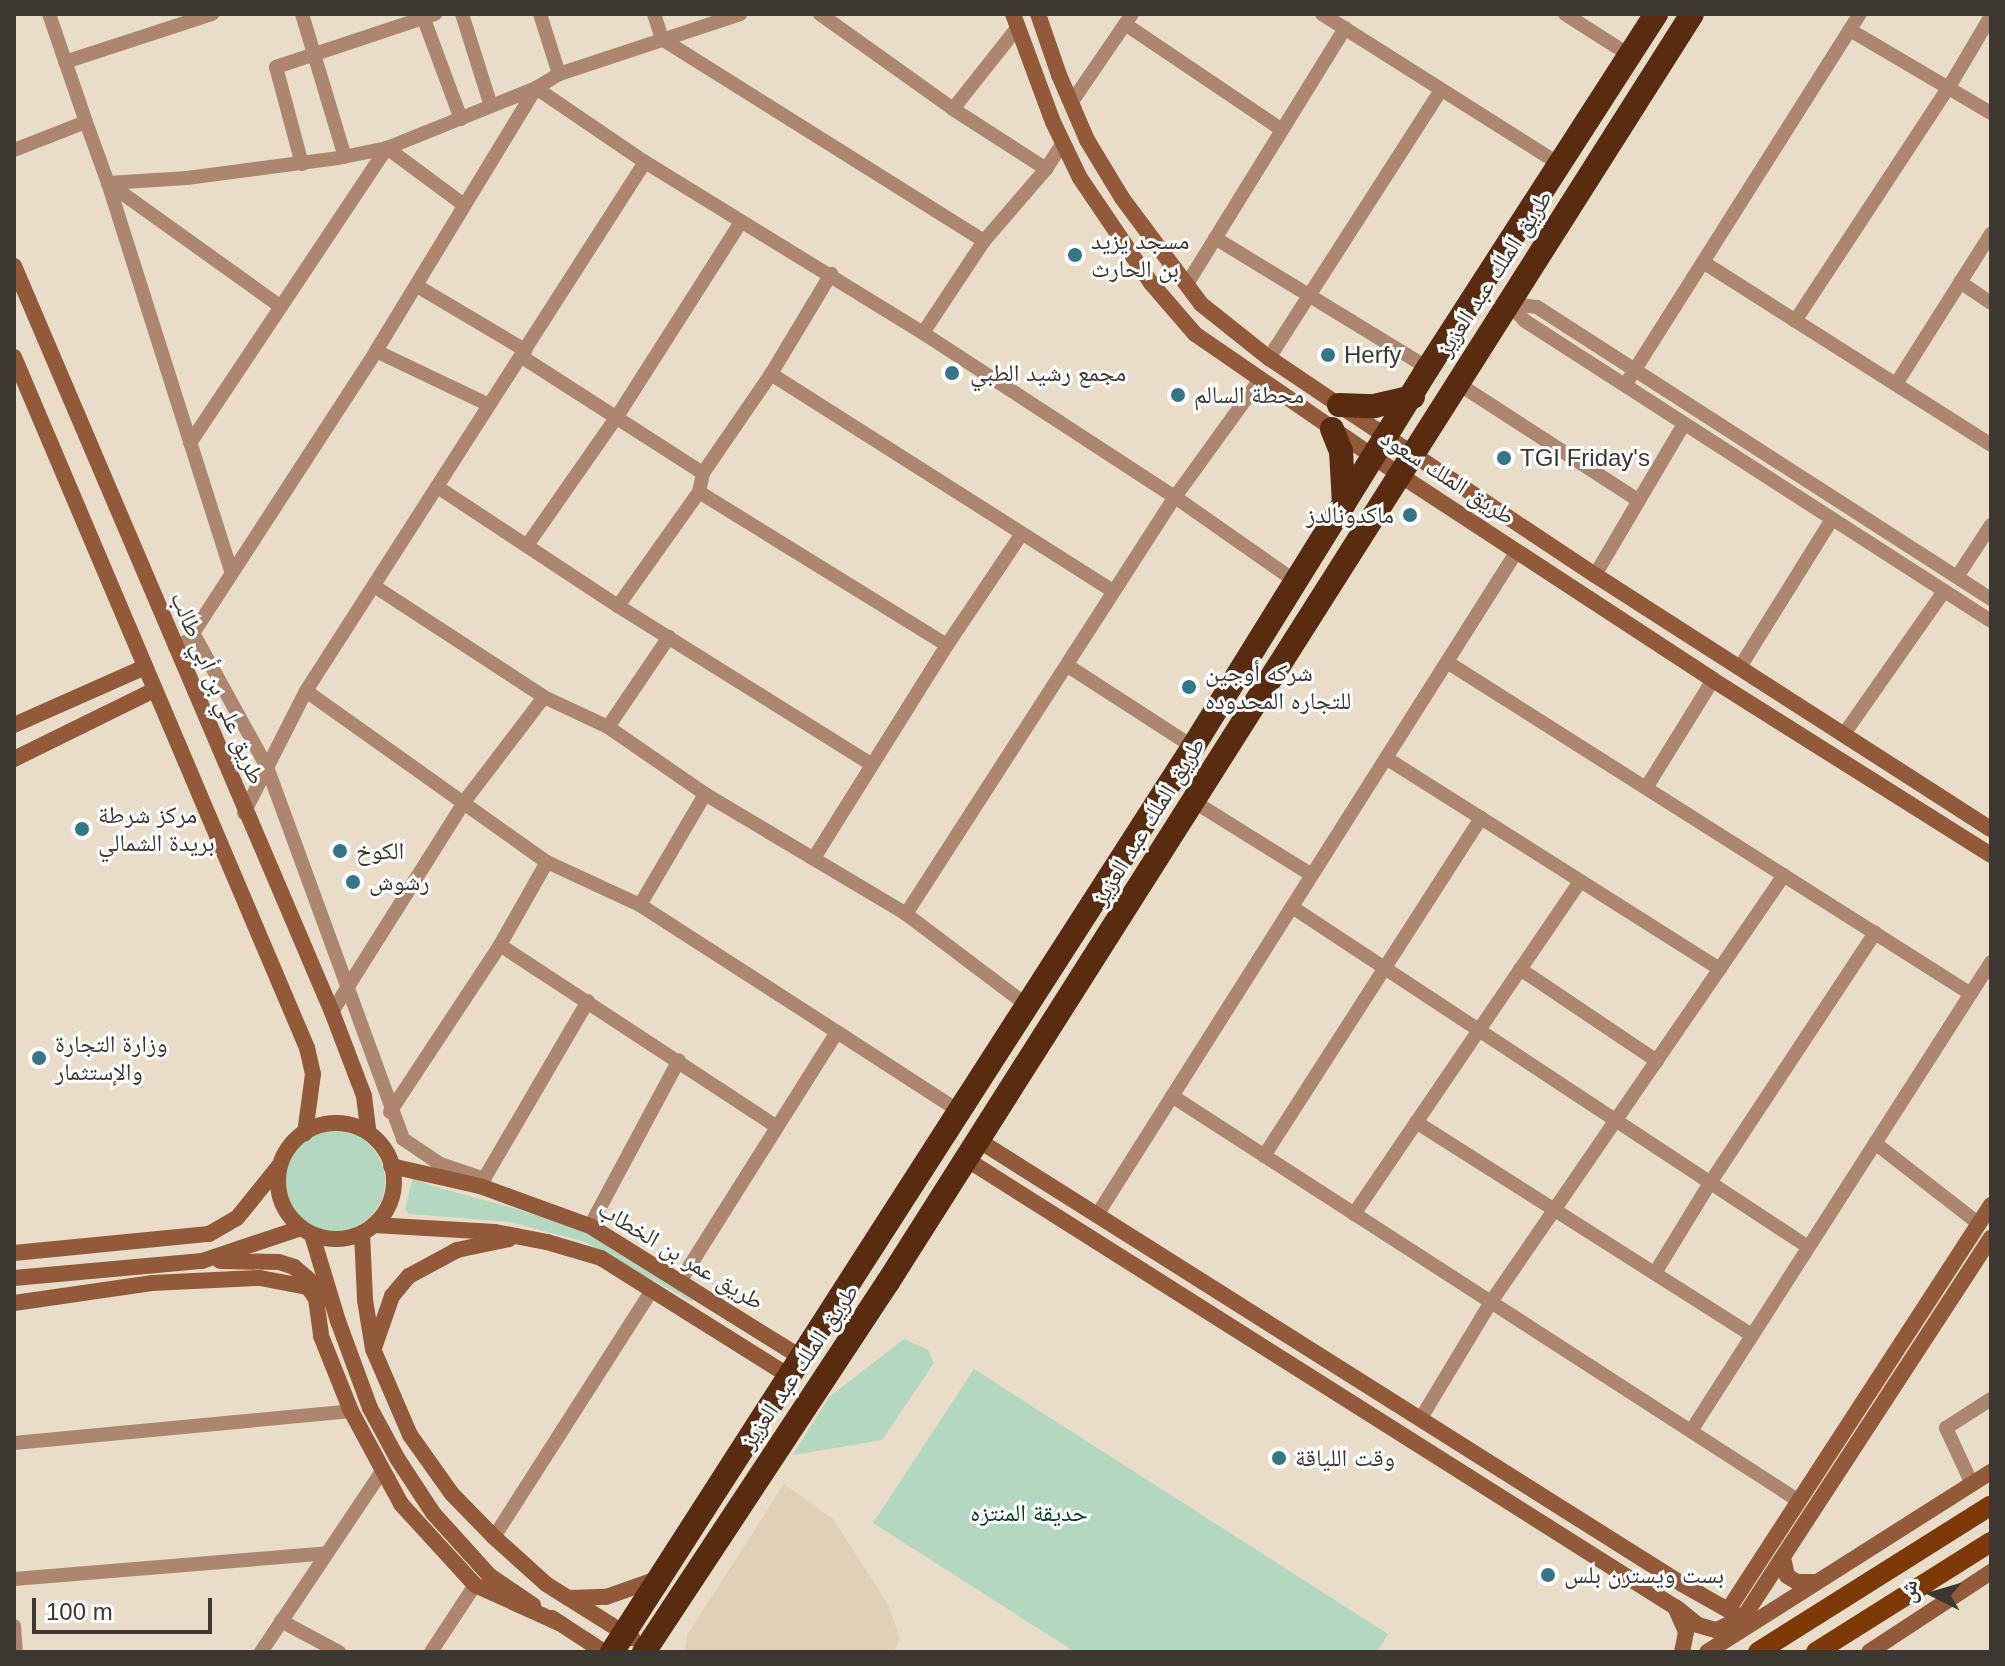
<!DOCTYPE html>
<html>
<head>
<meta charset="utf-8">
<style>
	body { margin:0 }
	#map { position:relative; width:2005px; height:1666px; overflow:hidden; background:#e9ddca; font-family:Arial,"Noto Naskh Arabic",sans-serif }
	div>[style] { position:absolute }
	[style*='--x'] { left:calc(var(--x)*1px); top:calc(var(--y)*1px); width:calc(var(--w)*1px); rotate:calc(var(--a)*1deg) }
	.built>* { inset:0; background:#e0d0b6 }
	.green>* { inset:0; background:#b4d7bf }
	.round { border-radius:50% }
	.street>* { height:14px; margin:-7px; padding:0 7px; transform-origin:7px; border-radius:7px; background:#ad8670 }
	.secondary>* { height:16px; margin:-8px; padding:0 8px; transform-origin:8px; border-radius:8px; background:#925a3a }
	.secondary>.ring { margin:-8px; padding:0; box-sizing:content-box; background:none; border:16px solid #925a3a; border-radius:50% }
	.primary>* { height:20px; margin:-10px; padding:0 10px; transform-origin:10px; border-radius:10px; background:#7d3a07 }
	.highway>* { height:24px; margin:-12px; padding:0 12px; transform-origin:12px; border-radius:12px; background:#592c0f }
	.dots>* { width:22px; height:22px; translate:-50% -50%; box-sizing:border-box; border:4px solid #fff; border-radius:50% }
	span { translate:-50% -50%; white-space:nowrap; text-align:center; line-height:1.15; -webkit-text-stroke:6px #fff; paint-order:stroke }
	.poi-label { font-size:24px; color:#3c3730 }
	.left { translate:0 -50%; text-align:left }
	.right { translate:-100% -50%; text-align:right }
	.street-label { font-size:24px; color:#3c3730 }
	.park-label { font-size:24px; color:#024022 }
	.frame { position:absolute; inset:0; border:16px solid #3c3730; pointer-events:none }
	.north { position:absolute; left:1893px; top:1554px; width:80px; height:80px; -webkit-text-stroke:6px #fff; paint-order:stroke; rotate:275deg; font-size:22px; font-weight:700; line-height:32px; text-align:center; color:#3c3730 }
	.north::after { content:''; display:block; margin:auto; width:28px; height:36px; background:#3c3730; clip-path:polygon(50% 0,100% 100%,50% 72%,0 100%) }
	.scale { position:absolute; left:32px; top:1598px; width:180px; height:36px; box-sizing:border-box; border:4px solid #3c3730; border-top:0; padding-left:10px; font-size:24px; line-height:28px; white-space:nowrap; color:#3c3730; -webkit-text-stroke:6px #fff; paint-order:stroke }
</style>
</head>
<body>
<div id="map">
	<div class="built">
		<i style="clip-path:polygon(784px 1484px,833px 1519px,889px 1606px,900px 1639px,893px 1652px,685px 1650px,687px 1635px)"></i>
	</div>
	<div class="green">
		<i class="round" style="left:285px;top:1131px;width:100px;height:100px"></i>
		<i style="clip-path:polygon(413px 1177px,429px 1185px,567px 1223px,647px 1267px,694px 1298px,692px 1302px,585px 1242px,510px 1222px,409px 1214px,405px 1209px)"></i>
		<i style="clip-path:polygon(904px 1339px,928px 1350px,934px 1363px,882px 1440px,793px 1455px,829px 1397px)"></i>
		<i style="clip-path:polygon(974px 1369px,1388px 1634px,1377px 1652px,1075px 1652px,873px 1523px)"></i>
	</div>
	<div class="street">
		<i style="--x:49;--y:14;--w:114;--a:71.1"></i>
		<i style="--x:302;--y:14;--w:149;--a:73.3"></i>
		<i style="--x:422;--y:14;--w:112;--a:69.6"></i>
		<i style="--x:462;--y:14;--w:96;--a:72.5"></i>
		<i style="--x:540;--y:14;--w:63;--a:72.4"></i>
		<i style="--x:654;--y:14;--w:26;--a:72"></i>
		<i style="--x:662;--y:39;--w:380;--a:32.1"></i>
		<i style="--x:820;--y:14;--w:163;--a:35.5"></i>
		<i style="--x:953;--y:109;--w:111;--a:32.8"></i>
		<i style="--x:1322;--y:14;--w:280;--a:32.3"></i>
		<i style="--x:1565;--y:14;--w:76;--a:32.6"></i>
		<i style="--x:1125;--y:24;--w:189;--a:34"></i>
		<i style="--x:1850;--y:30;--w:164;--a:30.5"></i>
		<i style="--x:65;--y:62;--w:155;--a:-18.1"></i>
		<i style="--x:1071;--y:103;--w:108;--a:-55.6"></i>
		<i style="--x:953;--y:109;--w:105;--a:-51.6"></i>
		<i style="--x:14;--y:150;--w:77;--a:-21.3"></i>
		<i style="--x:86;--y:122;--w:65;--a:70.2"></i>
		<i style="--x:108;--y:183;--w:79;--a:-3.6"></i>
		<i style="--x:187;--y:178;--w:152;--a:-7.5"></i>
		<i style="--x:338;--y:158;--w:50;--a:-11.5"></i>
		<i style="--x:387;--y:148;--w:161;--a:-21.9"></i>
		<i style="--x:536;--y:88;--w:27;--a:-31"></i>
		<i style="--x:559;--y:74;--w:191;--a:-18.3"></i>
		<i style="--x:302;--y:164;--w:100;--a:-105"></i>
		<i style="--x:276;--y:67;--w:168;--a:-18.4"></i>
		<i style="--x:108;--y:183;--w:407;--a:72.4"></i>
		<i style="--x:108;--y:183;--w:211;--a:35.6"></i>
		<i style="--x:1215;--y:238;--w:250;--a:31.4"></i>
		<i style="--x:1703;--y:262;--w:341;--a:32.4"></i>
		<i style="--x:1960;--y:282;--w:37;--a:34"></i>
		<i style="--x:1187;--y:284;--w:301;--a:-58.3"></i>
		<i style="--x:417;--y:286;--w:126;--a:30.7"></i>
		<i style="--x:1509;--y:304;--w:23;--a:47"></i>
		<i style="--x:1525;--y:321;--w:554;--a:32.77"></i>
		<i style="--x:1509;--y:304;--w:28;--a:6"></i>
		<i style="--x:1537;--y:307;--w:540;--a:32.75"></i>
		<i style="--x:1795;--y:321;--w:280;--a:-56.7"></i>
		<i style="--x:1949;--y:87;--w:82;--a:-59.4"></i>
		<i style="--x:923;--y:333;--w:110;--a:-56.5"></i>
		<i style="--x:984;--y:241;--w:95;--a:-49.3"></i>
		<i style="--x:1046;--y:169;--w:31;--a:-57"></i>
		<i style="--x:376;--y:351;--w:123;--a:25.5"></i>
		<i style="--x:522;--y:357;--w:215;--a:32.7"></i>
		<i style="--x:1269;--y:358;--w:318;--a:-57.3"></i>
		<i style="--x:771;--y:374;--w:405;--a:32.4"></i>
		<i style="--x:1629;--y:379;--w:432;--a:-57.7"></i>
		<i style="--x:1457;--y:383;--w:216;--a:32.9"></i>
		<i style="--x:1896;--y:384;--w:178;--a:-57.7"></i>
		<i style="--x:190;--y:443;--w:355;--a:-56.3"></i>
		<i style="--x:387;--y:148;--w:96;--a:36.5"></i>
		<i style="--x:439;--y:488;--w:214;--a:33.4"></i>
		<i style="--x:618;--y:606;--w:298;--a:32"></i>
		<i style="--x:699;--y:492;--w:291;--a:31.7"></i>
		<i style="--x:528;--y:544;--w:157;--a:-55.1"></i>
		<i style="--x:618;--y:415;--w:229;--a:-57.5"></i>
		<i style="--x:1595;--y:575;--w:175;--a:-59.5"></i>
		<i style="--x:1957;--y:577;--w:62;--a:-56.8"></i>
		<i style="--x:374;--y:586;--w:203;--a:33.1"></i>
		<i style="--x:544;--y:697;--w:71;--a:25.1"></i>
		<i style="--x:608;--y:727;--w:118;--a:34.6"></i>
		<i style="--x:705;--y:794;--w:234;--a:30.8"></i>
		<i style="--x:906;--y:914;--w:153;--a:37"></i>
		<i style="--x:618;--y:606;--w:140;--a:-54.6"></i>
		<i style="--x:699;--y:492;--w:19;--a:-78"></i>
		<i style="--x:703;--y:473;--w:120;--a:-55.5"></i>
		<i style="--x:771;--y:374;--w:117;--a:-59"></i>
		<i style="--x:193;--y:633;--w:153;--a:61.1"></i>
		<i style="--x:267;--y:767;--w:396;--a:69.9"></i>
		<i style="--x:403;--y:1139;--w:45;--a:34"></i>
		<i style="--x:440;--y:1164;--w:47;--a:18.4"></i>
		<i style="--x:175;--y:647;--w:14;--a:-25"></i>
		<i style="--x:188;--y:641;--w:346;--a:-57"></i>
		<i style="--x:376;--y:351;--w:308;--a:-58.7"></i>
		<i style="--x:536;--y:88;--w:132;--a:34.2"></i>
		<i style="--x:645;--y:162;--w:326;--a:31.6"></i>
		<i style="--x:923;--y:333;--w:301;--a:33.1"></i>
		<i style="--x:1175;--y:497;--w:146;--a:35"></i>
		<i style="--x:1447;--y:662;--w:620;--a:32.36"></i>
		<i style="--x:1068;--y:666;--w:149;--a:32.9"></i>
		<i style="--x:1740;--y:667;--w:172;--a:-58.1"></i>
		<i style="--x:306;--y:691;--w:296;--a:35.4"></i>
		<i style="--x:547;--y:862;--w:102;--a:24.8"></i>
		<i style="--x:640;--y:905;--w:234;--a:32.8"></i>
		<i style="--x:837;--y:1032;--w:293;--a:122.2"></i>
		<i style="--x:608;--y:727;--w:109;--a:-55.9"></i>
		<i style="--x:1844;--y:734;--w:174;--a:-55"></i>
		<i style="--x:1386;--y:758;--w:395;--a:32.3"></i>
		<i style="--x:1646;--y:788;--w:127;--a:-58.2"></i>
		<i style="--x:1193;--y:801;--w:140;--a:31.9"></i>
		<i style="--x:244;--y:813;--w:137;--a:-63.1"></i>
		<i style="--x:306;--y:691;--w:628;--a:-57.35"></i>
		<i style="--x:814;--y:858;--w:251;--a:-58"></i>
		<i style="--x:947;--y:645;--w:133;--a:-56.1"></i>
		<i style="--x:640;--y:905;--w:129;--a:-59.6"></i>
		<i style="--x:1292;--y:907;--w:618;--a:33.38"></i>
		<i style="--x:906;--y:914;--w:496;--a:-57.2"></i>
		<i style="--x:1175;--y:497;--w:143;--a:-54.1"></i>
		<i style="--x:500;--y:945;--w:330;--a:33.3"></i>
		<i style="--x:1520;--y:969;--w:165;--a:33.9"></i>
		<i style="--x:332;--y:1012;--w:248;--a:-57.8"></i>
		<i style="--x:464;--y:802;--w:132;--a:-52.7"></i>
		<i style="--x:837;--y:1032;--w:145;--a:32.9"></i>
		<i style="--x:1172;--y:1096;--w:746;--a:32.86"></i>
		<i style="--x:390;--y:1112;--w:200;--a:-56.6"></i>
		<i style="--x:500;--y:945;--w:95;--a:-60.5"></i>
		<i style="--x:1416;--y:1122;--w:398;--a:32.4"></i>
		<i style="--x:1875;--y:1143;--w:132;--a:37.9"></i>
		<i style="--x:1264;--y:1156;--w:402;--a:-57.3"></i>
		<i style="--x:481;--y:1184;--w:212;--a:-59.7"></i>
		<i style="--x:1354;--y:1214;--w:402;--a:-55.8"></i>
		<i style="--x:1097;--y:1215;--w:786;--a:-57.69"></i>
		<i style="--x:590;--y:1226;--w:188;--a:-61.8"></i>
		<i style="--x:1655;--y:1273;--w:105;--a:-58.6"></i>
		<i style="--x:1710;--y:1183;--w:300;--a:-56.6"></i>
		<i style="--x:1421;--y:1418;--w:135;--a:-58.9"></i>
		<i style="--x:1491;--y:1302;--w:518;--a:-55.54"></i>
		<i style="--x:1691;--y:1431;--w:557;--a:-57.39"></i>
		<i style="--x:14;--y:1443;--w:339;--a:-5.4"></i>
		<i style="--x:1972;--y:1484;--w:62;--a:-114.9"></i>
		<i style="--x:1946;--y:1428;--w:54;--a:-32.8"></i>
		<i style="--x:494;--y:1537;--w:293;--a:-57.4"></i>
		<i style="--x:14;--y:1579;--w:314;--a:-4.7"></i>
		<i style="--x:281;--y:1621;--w:66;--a:28.1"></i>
		<i style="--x:14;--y:1626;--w:26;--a:86"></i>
		<i style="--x:261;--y:1652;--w:218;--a:-56.2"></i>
		<i style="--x:431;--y:1652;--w:80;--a:-56.7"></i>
	</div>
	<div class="secondary">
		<i style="--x:1013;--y:14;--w:115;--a:69.7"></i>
		<i style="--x:1053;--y:122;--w:62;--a:64.3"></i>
		<i style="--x:1080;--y:178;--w:127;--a:55.9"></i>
		<i style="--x:1151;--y:283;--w:67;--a:49.2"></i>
		<i style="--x:1195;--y:334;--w:249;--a:34.5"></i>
		<i style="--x:1400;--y:475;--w:374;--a:33.2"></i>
		<i style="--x:1713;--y:680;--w:328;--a:32.2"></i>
		<i style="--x:1038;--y:14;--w:65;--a:71"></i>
		<i style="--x:1059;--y:75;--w:71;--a:66.7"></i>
		<i style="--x:1087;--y:140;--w:68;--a:58.9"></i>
		<i style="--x:1122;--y:198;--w:132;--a:53.3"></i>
		<i style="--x:1201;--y:304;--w:87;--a:38.5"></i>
		<i style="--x:1269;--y:358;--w:84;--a:33.9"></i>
		<i style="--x:1339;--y:405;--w:307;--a:33.6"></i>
		<i style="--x:1595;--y:575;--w:470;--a:32.7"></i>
		<i style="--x:14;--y:266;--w:811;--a:66.91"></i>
		<i style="--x:332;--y:1012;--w:90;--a:69.1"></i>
		<i style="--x:364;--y:1096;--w:35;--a:83"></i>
		<i style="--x:14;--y:357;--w:751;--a:67.02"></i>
		<i style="--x:307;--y:1048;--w:27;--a:77"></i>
		<i style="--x:313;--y:1074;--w:60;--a:97.7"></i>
		<i style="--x:14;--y:725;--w:143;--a:-23.9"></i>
		<i style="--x:14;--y:759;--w:156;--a:-26.2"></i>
		<i class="ring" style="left:278px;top:1123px;width:100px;height:100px"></i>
		<i style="--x:978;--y:1140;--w:832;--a:32.24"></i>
		<i style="--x:1682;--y:1584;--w:79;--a:29.5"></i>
		<i style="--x:966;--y:1159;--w:839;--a:32.29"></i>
		<i style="--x:1675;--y:1607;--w:27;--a:66"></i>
		<i style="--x:1686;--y:1632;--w:20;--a:101"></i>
		<i style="--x:391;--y:1166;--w:91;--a:12.7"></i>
		<i style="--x:480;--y:1186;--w:117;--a:20"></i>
		<i style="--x:590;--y:1226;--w:250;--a:31.9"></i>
		<i style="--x:374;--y:1225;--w:121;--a:3.3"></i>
		<i style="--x:495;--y:1232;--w:53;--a:10.9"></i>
		<i style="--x:547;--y:1242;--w:56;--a:16.5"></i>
		<i style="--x:601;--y:1258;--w:222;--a:32.1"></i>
		<i style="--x:362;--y:1233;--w:67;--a:87.4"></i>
		<i style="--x:365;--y:1300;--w:50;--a:80.7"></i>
		<i style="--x:373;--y:1349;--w:94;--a:66.7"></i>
		<i style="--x:410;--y:1435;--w:72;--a:54.6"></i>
		<i style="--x:452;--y:1494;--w:60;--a:45.7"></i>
		<i style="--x:494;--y:1537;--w:70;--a:42.1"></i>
		<i style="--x:546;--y:1584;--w:102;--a:32.1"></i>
		<i style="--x:312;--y:1235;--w:90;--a:73.2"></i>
		<i style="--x:338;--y:1321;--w:93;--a:69.8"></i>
		<i style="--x:370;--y:1408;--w:57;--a:61.6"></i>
		<i style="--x:397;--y:1458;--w:66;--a:56.8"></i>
		<i style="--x:433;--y:1513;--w:85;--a:47.9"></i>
		<i style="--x:490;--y:1576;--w:52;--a:34"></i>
		<i style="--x:14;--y:1253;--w:196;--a:-5.6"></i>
		<i style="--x:209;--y:1234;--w:32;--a:-30"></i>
		<i style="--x:237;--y:1218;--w:67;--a:-51.1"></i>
		<i style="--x:220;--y:1261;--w:59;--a:1"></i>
		<i style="--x:279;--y:1262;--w:16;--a:18"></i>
		<i style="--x:294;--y:1267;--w:30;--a:40"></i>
		<i style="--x:14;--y:1278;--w:189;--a:-5.2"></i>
		<i style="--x:202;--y:1261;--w:104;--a:-18.4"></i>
		<i style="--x:14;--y:1303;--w:139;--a:-8.2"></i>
		<i style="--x:152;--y:1283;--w:108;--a:-2.7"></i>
		<i style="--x:260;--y:1278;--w:49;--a:10.6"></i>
		<i style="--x:308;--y:1287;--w:14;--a:56"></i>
		<i style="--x:316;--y:1299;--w:37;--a:82"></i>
		<i style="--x:321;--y:1336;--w:81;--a:68.2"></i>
		<i style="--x:351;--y:1411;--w:106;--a:61.7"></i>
		<i style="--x:401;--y:1504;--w:110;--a:47.6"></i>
		<i style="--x:475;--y:1585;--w:92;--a:24.3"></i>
		<i style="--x:374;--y:1348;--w:55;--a:-70.9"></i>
		<i style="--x:392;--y:1296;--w:26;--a:-50"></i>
		<i style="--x:409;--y:1276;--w:55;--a:-28.4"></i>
		<i style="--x:457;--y:1250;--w:53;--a:-11.9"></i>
		<i style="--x:1783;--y:1558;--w:18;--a:77"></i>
		<i style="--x:1787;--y:1576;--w:12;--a:31"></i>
		<i style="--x:1797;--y:1582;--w:17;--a:0"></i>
		<i style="--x:568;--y:1598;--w:38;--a:-2"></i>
		<i style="--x:606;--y:1597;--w:54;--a:-19.4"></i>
		<i style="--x:1677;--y:1608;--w:27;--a:39"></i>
		<i style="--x:1698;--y:1625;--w:19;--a:16"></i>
		<i style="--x:1716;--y:1630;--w:30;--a:-24"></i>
		<i style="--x:1743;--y:1618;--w:454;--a:-56.9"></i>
		<i style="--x:1728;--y:1610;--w:483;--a:-57"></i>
		<i style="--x:552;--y:1618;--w:62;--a:33.2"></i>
		<i style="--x:1707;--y:1652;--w:336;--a:-32.4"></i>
		<i style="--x:1869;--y:1652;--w:146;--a:-33.3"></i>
	</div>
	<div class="primary">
		<i style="--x:1758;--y:1652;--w:275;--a:-32.2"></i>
		<i style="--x:1816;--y:1652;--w:207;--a:-32.2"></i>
	</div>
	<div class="highway">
		<i style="--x:1339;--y:405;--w:35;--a:2"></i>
		<i style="--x:1374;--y:406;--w:40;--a:-13"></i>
		<i style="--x:1332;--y:429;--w:24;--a:68"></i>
		<i style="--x:1341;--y:451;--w:53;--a:86.8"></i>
		<i style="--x:612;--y:1652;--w:1075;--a:-57.3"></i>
		<i style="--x:1193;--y:747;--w:446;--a:-58.2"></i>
		<i style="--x:1428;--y:368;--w:421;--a:-57.2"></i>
		<i style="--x:644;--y:1652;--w:443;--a:-56.6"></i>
		<i style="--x:888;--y:1282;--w:1501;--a:-57.62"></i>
	</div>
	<div class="dots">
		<i style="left:1075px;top:255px;background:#347688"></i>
		<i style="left:1328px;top:355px;background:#347688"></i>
		<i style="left:952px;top:373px;background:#347688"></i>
		<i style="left:1178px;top:395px;background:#347688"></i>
		<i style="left:1504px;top:458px;background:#347688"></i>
		<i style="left:1410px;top:515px;background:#347688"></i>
		<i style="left:1189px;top:687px;background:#347688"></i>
		<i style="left:82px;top:829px;background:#347688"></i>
		<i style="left:340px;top:851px;background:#347688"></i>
		<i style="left:353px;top:882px;background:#347688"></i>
		<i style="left:39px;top:1058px;background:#347688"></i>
		<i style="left:1279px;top:1458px;background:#347688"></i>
		<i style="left:1548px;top:1575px;background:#347688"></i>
	</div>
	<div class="poi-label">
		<span class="left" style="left:1091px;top:255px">مسجد يزيد<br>بن الحارث</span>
		<span class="left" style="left:1344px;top:355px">Herfy</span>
		<span class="left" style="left:970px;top:373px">مجمع رشيد الطبي</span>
		<span class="left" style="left:1194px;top:395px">محطة السالم</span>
		<span class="left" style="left:1520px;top:458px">TGI Friday's</span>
		<span class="right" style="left:1394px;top:515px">ماكدونالدز</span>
		<span class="left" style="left:1205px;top:687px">شركه أوجين<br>للتجاره المحدوده</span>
		<span class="left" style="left:98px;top:829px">مركز شرطة<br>بريدة الشمالي</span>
		<span class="left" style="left:356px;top:851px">الكوخ</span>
		<span class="left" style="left:369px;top:882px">رشوش</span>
		<span class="left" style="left:55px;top:1058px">وزارة التجارة<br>والإستثمار</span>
		<span class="left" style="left:1295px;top:1458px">وقت اللياقة</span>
		<span class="left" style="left:1564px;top:1575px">بست ويسترن بلس</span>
	</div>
	<div class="street-label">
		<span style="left:1494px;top:273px;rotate:-57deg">طريق الملك عبد العزيز</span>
		<span style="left:1448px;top:477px;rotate:33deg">طريق الملك سعود</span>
		<span style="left:218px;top:688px;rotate:67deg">طريق علي بن أبي طالب</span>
		<span style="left:1148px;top:821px;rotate:-58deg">طريق الملك عبد العزيز</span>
		<span style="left:681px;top:1255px;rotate:31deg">طريق عمر بن الخطاب</span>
		<span style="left:799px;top:1366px;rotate:-56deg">طريق الملك عبد العزيز</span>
	</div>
	<div class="park-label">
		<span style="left:1029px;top:1513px">حديقة المنتزه</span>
	</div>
	<div class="frame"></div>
	<div class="north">ش</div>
	<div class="scale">100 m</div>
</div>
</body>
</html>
